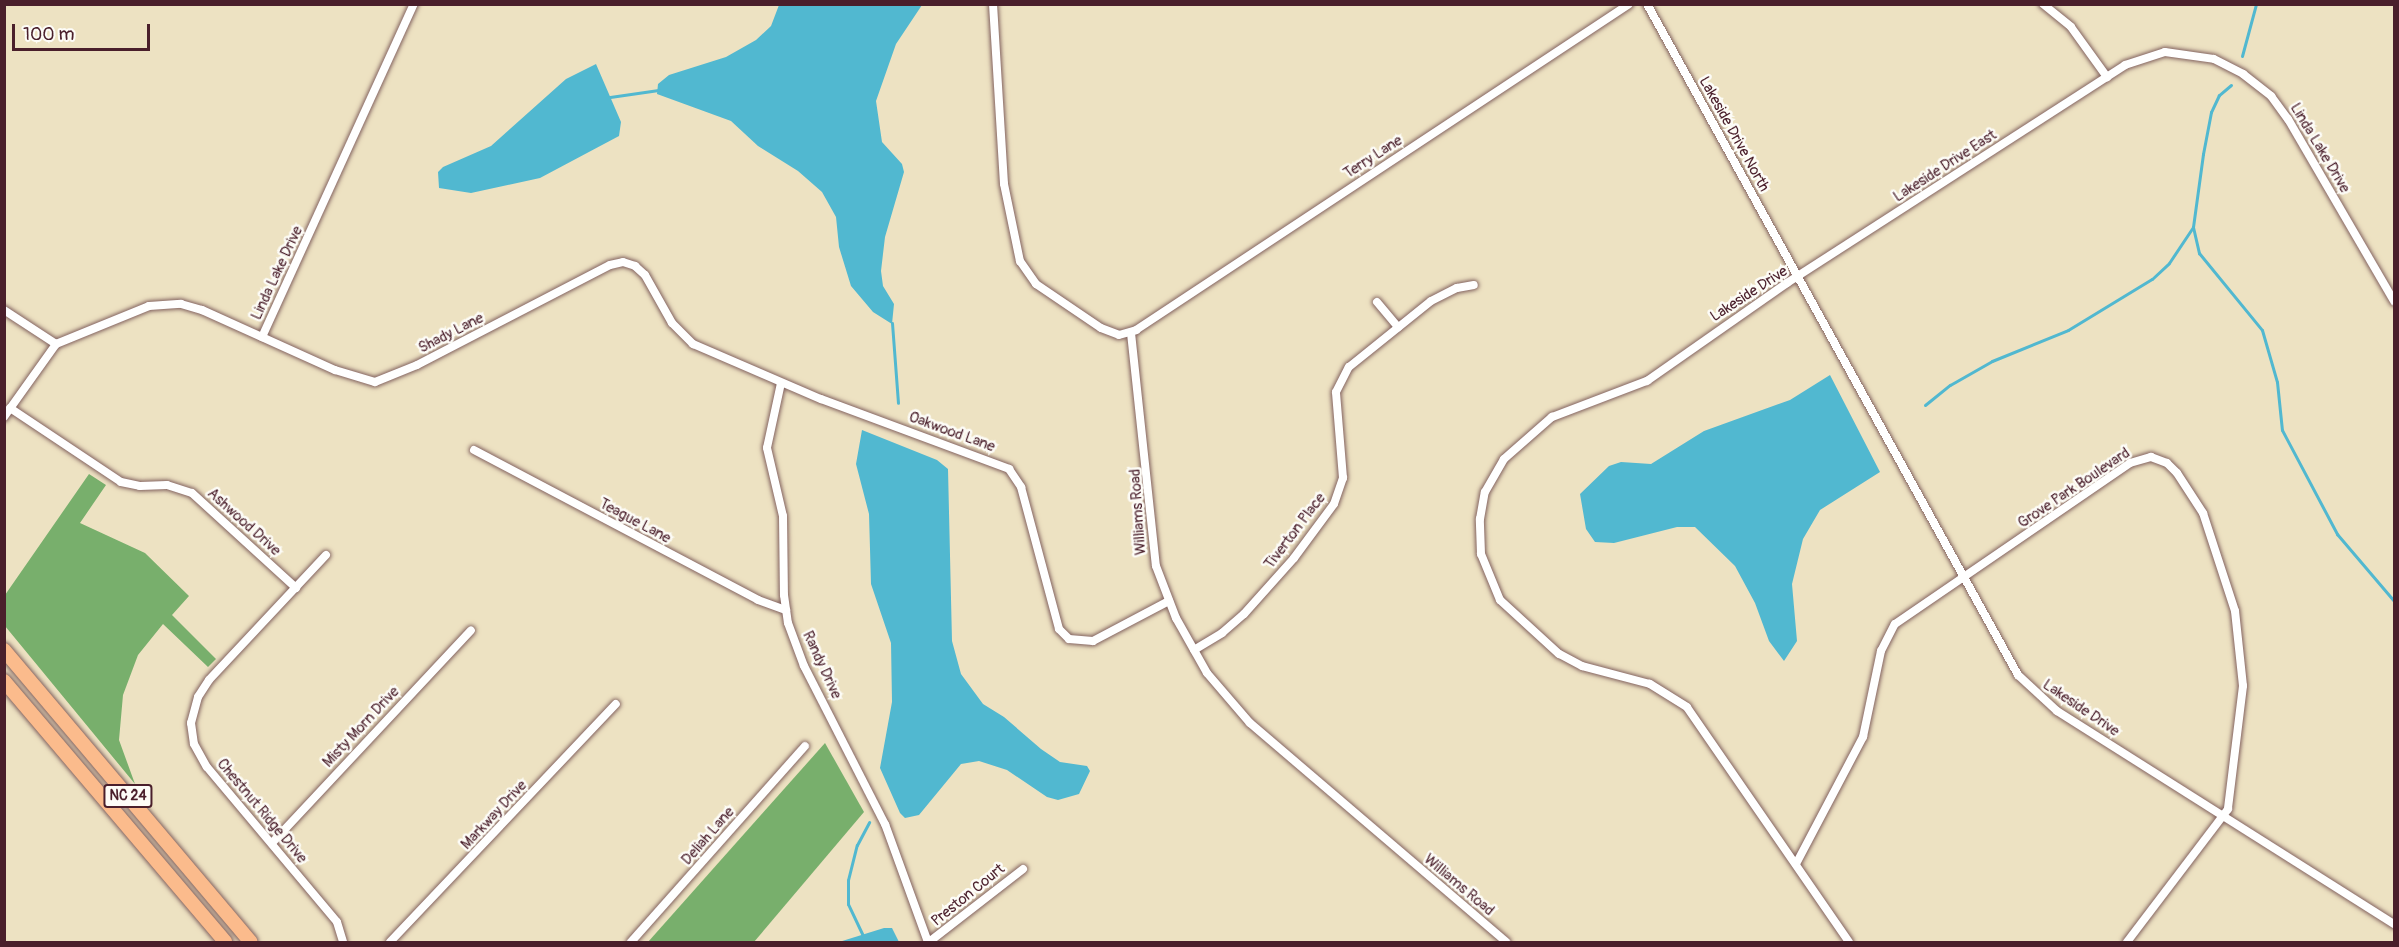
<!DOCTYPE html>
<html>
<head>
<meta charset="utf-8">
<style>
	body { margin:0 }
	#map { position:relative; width:2399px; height:947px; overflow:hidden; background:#ede2c2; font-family:Pangolin,sans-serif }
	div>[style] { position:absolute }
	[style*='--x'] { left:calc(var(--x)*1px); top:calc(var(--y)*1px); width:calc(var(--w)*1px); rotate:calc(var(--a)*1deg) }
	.forest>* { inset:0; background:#78af6c }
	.water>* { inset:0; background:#51b8d0 }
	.stream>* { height:3px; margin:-1.5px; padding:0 1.5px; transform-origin:1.5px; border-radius:1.5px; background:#51b8d0 }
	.roads { filter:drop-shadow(0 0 2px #836360) drop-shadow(0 0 2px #836360) }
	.minor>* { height:8px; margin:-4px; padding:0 4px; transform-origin:4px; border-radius:4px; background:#fff }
	.primary>* { height:14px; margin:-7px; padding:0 7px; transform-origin:7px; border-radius:7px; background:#fbbb8c }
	span { translate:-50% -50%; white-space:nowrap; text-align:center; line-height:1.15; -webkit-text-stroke:5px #fdfcf7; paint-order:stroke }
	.shield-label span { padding:2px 4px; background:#fdfcf7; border:2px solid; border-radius:4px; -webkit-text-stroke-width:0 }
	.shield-label { font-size:14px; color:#4a1f2b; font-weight:700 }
	.street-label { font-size:15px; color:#4a1f2b }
	.frame { position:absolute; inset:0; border:6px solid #4a1f2b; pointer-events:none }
	.scale { position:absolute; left:12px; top:24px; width:138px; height:27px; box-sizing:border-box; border:3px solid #4a1f2b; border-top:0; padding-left:8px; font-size:18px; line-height:21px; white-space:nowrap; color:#4a1f2b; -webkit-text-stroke:4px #fdfcf7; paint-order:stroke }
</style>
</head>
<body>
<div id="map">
	<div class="forest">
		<i style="clip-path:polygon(89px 474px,106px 485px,80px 523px,145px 553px,189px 596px,172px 615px,216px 659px,208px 667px,163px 624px,138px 655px,123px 695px,119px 740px,135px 784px,5px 626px,5px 595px)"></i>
		<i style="clip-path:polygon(825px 743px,864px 812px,754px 942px,648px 942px)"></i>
	</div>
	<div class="water">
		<i style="clip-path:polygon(779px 5px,922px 5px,896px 44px,876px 101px,882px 142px,902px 164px,904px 172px,885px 237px,881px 271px,883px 286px,894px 304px,892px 324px,873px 312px,851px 286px,839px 247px,836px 217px,822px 192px,798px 171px,758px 146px,731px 121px,657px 94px,658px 84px,669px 75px,726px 57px,756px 40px,771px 26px)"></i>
		<i style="clip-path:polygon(596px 64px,621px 122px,619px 136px,540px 178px,471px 193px,439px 188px,438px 172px,443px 167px,491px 146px,566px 79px)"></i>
		<i style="clip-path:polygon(1830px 375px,1880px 472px,1820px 510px,1803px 539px,1792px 584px,1797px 641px,1784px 661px,1769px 641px,1755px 603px,1735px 566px,1695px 527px,1677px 527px,1614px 543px,1595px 542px,1586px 529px,1580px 494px,1609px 466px,1621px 462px,1651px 464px,1704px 431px,1790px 400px)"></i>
		<i style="clip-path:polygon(862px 430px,937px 460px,948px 469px,952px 641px,961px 674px,983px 704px,1004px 717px,1041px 749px,1060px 762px,1087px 766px,1090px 771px,1079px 794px,1058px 800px,1047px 797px,1007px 770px,979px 761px,961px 764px,919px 815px,905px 818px,900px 813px,880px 768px,892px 702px,891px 643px,871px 584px,869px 514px,856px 464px)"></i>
		<i style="clip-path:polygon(884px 928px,892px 928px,899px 942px,839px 942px)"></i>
	</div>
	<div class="stream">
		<i style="--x:2242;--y:56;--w:54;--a:-74.9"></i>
		<i style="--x:2231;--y:85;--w:16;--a:140"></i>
		<i style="--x:2219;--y:95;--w:19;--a:115"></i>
		<i style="--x:2211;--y:112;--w:43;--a:100.8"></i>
		<i style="--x:2203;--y:154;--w:74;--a:97.8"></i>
		<i style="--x:2193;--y:227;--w:27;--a:77"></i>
		<i style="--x:2199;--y:253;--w:99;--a:50.7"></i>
		<i style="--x:2262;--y:330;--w:54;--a:73.9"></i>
		<i style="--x:2277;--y:382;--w:48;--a:84.1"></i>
		<i style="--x:2282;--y:430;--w:118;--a:62.1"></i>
		<i style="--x:2337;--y:534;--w:88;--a:49.6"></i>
		<i style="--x:610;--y:97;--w:49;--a:-8.1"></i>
		<i style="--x:892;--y:323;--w:80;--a:85.7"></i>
		<i style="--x:1925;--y:405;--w:32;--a:-39"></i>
		<i style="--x:1950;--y:385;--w:48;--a:-29.7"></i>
		<i style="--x:1992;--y:361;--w:82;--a:-22.2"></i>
		<i style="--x:2068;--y:330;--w:98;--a:-31.3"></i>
		<i style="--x:2152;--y:279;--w:23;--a:-43"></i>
		<i style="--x:2169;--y:263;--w:43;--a:-56.3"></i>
		<i style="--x:866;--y:942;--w:42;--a:-115.3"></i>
		<i style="--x:848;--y:904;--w:24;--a:-90"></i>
		<i style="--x:848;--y:880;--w:36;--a:-76"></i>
		<i style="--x:857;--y:845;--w:26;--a:-62"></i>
	</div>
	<div class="roads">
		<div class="minor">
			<i style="--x:993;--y:4;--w:180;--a:86.5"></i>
			<i style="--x:1004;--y:184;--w:79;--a:78.3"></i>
			<i style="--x:1020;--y:261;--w:28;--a:55"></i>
			<i style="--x:1036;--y:284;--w:78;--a:34.1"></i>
			<i style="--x:1101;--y:328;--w:19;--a:21"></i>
			<i style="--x:1119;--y:335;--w:18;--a:-16"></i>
			<i style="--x:1136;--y:330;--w:591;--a:-33.47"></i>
			<i style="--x:1647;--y:4;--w:767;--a:61.06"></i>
			<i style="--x:2018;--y:675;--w:53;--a:42.7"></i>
			<i style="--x:2057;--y:711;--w:399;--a:32.3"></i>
			<i style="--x:2043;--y:4;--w:36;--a:39"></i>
			<i style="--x:2071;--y:27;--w:62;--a:54.2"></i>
			<i style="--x:1377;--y:302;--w:33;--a:50"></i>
			<i style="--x:4;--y:310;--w:62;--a:33.2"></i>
			<i style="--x:1131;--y:333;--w:234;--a:83.9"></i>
			<i style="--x:1156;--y:566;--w:56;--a:69"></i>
			<i style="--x:1176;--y:618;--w:63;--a:60.6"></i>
			<i style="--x:1207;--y:673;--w:66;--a:49.3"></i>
			<i style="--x:1250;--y:723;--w:337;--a:40.5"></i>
			<i style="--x:262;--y:337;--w:366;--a:-65.5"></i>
			<i style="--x:781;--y:383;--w:66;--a:102.2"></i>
			<i style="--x:767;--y:448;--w:70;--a:76.8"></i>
			<i style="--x:783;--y:516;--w:79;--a:89.3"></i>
			<i style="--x:784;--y:595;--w:28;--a:82"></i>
			<i style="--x:788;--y:623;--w:46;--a:69.6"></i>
			<i style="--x:804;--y:666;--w:178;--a:62.9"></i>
			<i style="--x:885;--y:824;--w:126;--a:70"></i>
			<i style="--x:10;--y:408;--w:133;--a:33.7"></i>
			<i style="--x:121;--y:482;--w:19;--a:12"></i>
			<i style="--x:140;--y:486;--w:27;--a:-2"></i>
			<i style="--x:167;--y:485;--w:26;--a:18"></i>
			<i style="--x:192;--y:493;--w:141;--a:42.4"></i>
			<i style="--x:4;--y:417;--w:90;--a:-54.5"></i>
			<i style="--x:56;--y:344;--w:100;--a:-22.2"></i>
			<i style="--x:149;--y:306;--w:32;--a:-4"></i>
			<i style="--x:181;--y:304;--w:22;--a:16"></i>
			<i style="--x:202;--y:310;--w:146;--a:24.3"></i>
			<i style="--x:335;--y:370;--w:42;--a:16.7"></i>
			<i style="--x:375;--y:382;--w:45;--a:-22"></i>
			<i style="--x:417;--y:365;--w:217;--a:-27.4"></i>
			<i style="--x:610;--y:265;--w:13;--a:-13"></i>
			<i style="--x:623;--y:262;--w:13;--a:18"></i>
			<i style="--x:635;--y:266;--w:13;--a:42"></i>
			<i style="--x:645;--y:275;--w:55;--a:60.6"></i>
			<i style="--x:672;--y:323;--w:30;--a:45"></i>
			<i style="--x:693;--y:344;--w:139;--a:23.3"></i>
			<i style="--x:821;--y:399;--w:201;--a:20.4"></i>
			<i style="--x:1009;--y:469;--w:22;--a:56"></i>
			<i style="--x:1021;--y:487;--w:147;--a:75"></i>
			<i style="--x:1059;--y:629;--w:14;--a:45"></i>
			<i style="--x:1069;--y:639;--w:24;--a:5"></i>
			<i style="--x:1093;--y:641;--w:86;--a:-27.8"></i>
			<i style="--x:474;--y:450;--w:321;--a:27.8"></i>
			<i style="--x:758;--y:600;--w:30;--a:20"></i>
			<i style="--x:326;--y:555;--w:171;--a:133.1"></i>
			<i style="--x:209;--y:680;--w:20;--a:123"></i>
			<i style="--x:198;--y:697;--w:27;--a:105"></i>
			<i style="--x:191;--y:723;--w:21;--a:82"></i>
			<i style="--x:194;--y:744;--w:26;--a:61"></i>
			<i style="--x:207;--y:767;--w:202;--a:50"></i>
			<i style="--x:337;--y:922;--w:21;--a:73"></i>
			<i style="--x:1194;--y:650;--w:33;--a:-31"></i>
			<i style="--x:1222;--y:633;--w:29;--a:-41"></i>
			<i style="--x:1244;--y:614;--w:75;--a:-48.2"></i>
			<i style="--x:1294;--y:558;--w:67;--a:-53.5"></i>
			<i style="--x:1334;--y:504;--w:28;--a:-71"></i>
			<i style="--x:1343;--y:478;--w:86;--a:-94.7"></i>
			<i style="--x:1336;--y:392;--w:28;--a:-63"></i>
			<i style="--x:1349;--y:367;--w:105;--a:-38.8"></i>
			<i style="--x:1431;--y:301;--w:29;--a:-27"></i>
			<i style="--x:1457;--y:288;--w:17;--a:-10"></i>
			<i style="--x:272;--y:843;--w:291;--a:-46.9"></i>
			<i style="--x:1796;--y:864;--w:144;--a:-62.2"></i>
			<i style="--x:1863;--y:737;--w:88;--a:-78.2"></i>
			<i style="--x:1881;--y:651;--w:30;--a:-63"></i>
			<i style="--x:1895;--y:624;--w:285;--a:-34.4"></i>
			<i style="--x:2130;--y:463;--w:22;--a:-16"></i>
			<i style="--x:2151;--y:457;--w:17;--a:21"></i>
			<i style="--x:2167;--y:463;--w:14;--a:45"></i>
			<i style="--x:2177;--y:473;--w:48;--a:57"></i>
			<i style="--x:2203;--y:513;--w:103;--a:71.9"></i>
			<i style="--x:2235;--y:611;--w:75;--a:83.9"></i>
			<i style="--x:2243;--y:686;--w:124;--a:97"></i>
			<i style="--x:2228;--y:809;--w:167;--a:127.2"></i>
			<i style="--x:390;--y:942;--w:328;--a:-46.5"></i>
			<i style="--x:631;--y:942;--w:262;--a:-48.4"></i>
			<i style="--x:929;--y:942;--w:119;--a:-37.8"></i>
			<i style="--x:1849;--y:942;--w:285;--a:-124.6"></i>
			<i style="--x:1687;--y:707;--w:44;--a:-148.1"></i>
			<i style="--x:1650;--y:684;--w:70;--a:-165.2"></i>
			<i style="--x:1582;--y:666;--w:26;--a:-152"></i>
			<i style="--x:1559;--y:654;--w:80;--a:-137.5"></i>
			<i style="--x:1500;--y:600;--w:50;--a:-112.4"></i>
			<i style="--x:1481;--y:554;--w:35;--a:-92"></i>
			<i style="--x:1480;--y:519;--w:27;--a:-80"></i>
			<i style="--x:1485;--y:492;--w:38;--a:-60"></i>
			<i style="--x:1504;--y:459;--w:64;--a:-41.2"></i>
			<i style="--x:1552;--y:417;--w:102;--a:-20.8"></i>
			<i style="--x:1647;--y:381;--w:171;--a:-35"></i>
			<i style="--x:1787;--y:283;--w:402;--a:-32.8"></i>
			<i style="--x:2125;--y:65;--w:42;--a:-18"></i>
			<i style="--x:2165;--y:52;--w:49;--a:8.1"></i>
			<i style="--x:2214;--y:59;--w:33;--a:27"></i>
			<i style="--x:2243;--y:74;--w:36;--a:38"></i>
			<i style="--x:2271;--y:96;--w:29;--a:54"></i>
			<i style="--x:2288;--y:119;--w:211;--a:59.8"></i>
		</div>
		<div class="primary">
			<i style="--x:4;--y:650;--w:382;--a:49.8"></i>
			<i style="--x:4;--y:681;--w:342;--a:49.7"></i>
		</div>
	</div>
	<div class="shield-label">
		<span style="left:128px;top:796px">NC 24</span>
	</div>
	<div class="street-label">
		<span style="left:1734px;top:134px;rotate:61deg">Lakeside Drive North</span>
		<span style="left:2320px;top:148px;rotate:59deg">Linda Lake Drive</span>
		<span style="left:1373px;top:157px;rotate:-33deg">Terry Lane</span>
		<span style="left:1945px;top:166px;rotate:-33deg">Lakeside Drive East</span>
		<span style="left:277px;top:273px;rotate:-65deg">Linda Lake Drive</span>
		<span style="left:1749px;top:294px;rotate:-33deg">Lakeside Drive</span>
		<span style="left:451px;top:333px;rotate:-27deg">Shady Lane</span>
		<span style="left:952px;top:432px;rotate:20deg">Oakwood Lane</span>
		<span style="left:2074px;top:488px;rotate:-34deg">Grove Park Boulevard</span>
		<span style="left:1138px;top:512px;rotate:-94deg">Williams Road</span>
		<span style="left:635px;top:521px;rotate:28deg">Teague Lane</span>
		<span style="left:244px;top:522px;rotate:42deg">Ashwood Drive</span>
		<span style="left:1295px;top:531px;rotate:-53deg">Tiverton Place</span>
		<span style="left:822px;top:665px;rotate:65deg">Randy Drive</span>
		<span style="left:2081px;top:708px;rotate:34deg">Lakeside Drive</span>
		<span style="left:361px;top:727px;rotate:-47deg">Misty Morn Drive</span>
		<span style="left:262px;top:811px;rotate:50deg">Chestnut Ridge Drive</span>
		<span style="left:494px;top:815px;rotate:-47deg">Markway Drive</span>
		<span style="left:708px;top:836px;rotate:-49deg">Deliah Lane</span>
		<span style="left:1459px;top:885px;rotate:40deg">Williams Road</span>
		<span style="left:968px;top:895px;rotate:-39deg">Preston Court</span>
	</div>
	<div class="frame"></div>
	<div class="scale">100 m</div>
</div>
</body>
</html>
